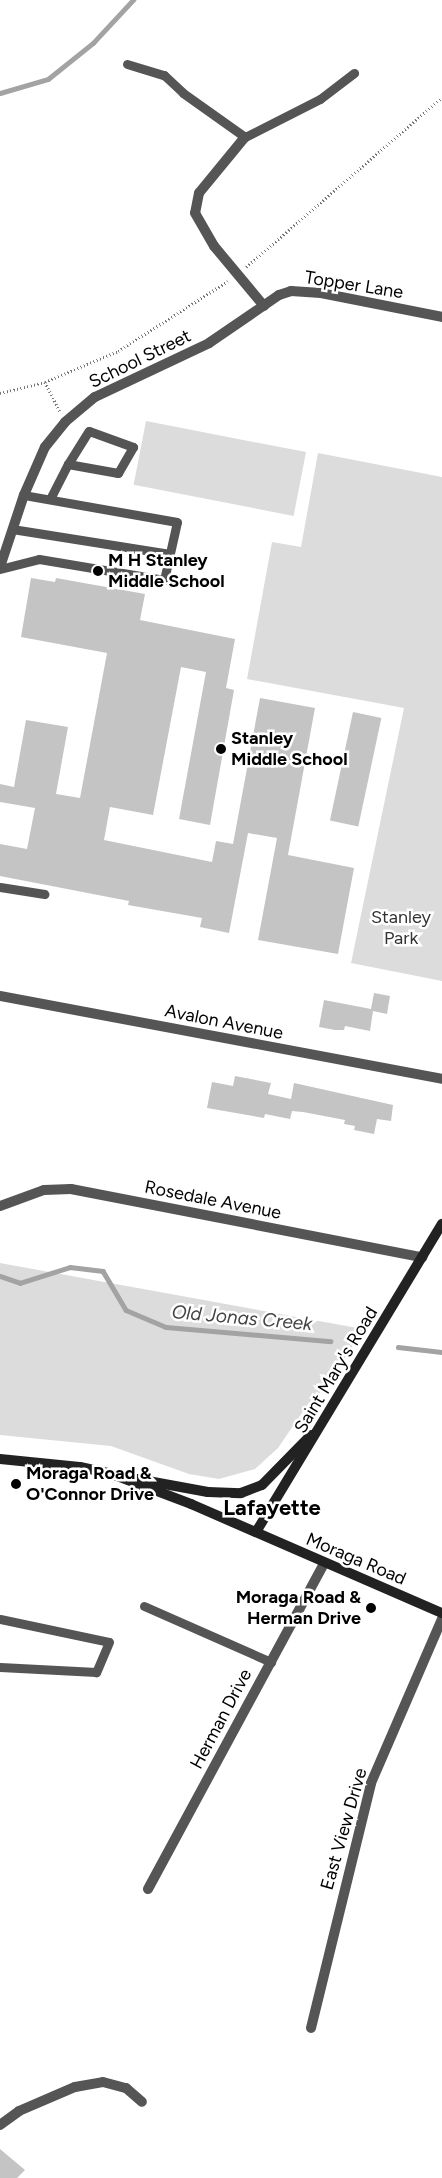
<!DOCTYPE html>
<html>
<head>
<meta charset="utf-8">
<style>
	body { margin:0 }
	#map { position:relative; width:442px; height:2178px; overflow:hidden; background:#fff; font-family:Figtree,sans-serif }
	div>[style] { position:absolute }
	[style*='--x'] { left:calc(var(--x)*1px); top:calc(var(--y)*1px); width:calc(var(--w)*1px); rotate:calc(var(--a)*1deg) }
	.green>* { inset:0; background:#dcdcdc; transform-origin:0 0 }
	.stream>* { height:4.5px; margin:-2.25px; padding:0 2.25px; transform-origin:2.25px; border-radius:2.25px; background:#a3a3a3 }
	.building>* { inset:0; background:#c4c4c4; transform-origin:0 0 }
	.path>* { height:2.5px; margin-top:-1.25px; transform-origin:0; background:repeating-linear-gradient(90deg,#777 0 1px,transparent 0 3.5px) }
	.lane>* { height:9px; margin:-4.5px; padding:0 4.5px; transform-origin:4.5px; border-radius:4.5px; background:#555 }
	.street>* { height:10px; margin:-5px; padding:0 5px; transform-origin:5px; border-radius:5px; background:#555 }
	.secondary>* { height:10px; margin:-5px; padding:0 5px; transform-origin:5px; border-radius:5px; background:#222 }
	.dots>* { width:14px; height:14px; translate:-50% -50%; box-sizing:border-box; border:2px solid #fff; border-radius:50% }
	span { translate:-50% -50%; white-space:nowrap; text-align:center; line-height:1.15; -webkit-text-stroke:5px #fff; paint-order:stroke }
	.street-label { font-size:18px; color:#000 }
	.poi-label { font-size:18px; color:#000; font-weight:700 }
	.left { translate:0 -50%; text-align:left }
	.right { translate:-100% -50%; text-align:right }
	.park-label { font-size:18px; color:#333 }
	.water-label { font-size:19px; color:#444; font-style:italic }
	.district-label { font-size:22px; color:#000; font-weight:700 }
</style>
</head>
<body>
<div id="map">
	<div class="green">
		<i style="left:146px;top:421px;width:163px;height:65px;rotate:11deg"></i>
		<i style="clip-path:polygon(318px 453px,442px 477px,442px 981px,351px 963px,404px 708px,247px 679px,272px 542px,301px 547px)"></i>
		<i style="clip-path:polygon(0 1263px,363px 1329px,328px 1385px,308px 1404px,278px 1448px,255px 1469px,219px 1479px,189px 1474px,111px 1446px,0 1435px)"></i>
	</div>
	<div class="stream">
		<i style="--x:0;--y:93;--w:50;--a:-16.3"></i>
		<i style="--x:48;--y:79;--w:58;--a:-38.7"></i>
		<i style="--x:93;--y:43;--w:59;--a:-47.1"></i>
		<i style="--x:0;--y:1276;--w:21;--a:19"></i>
		<i style="--x:20;--y:1283;--w:52;--a:-17.7"></i>
		<i style="--x:70;--y:1267;--w:33;--a:7"></i>
		<i style="--x:103;--y:1271;--w:45;--a:59.5"></i>
		<i style="--x:126;--y:1310;--w:43;--a:23"></i>
		<i style="--x:166;--y:1327;--w:165;--a:4.9"></i>
		<i style="--x:398;--y:1347;--w:44;--a:6.5"></i>
	</div>
	<div class="building">
		<i style="clip-path:polygon(31px 578px,55px 582px,56px 578px,145px 594px,140px 620px,235px 639px,226px 688px,234px 690px,210px 825px,179px 819px,206px 672px,181px 667px,153px 815px,110px 807px,104px 840px,212px 862px,216px 841px,233px 844px,260px 698px,315px 708px,288px 855px,354px 868px,338px 954px,258px 940px,277px 838px,248px 833px,229px 933px,200px 927px,202px 918px,128px 905px,129px 901px,0 876px,0 844px,27px 849px,35px 808px,0 802px,0 784px,14px 787px,26px 720px,68px 727px,56px 794px,80px 798px,107px 653px,21px 637px)"></i>
		<i style="left:353px;top:712px;width:29px;height:111px;rotate:12deg"></i>
		<i style="clip-path:polygon(374px 993px,390px 996px,387px 1014px,373px 1011px,370px 1031px,345px 1026px,344px 1030px,335px 1030px,319px 1027px,324px 1000px,371px 1009px)"></i>
		<i style="clip-path:polygon(235px 1076px,271px 1083px,268px 1094px,291px 1099px,294px 1083px,393px 1105px,391px 1121px,377px 1119px,374px 1134px,354px 1130px,355px 1126px,344px 1124px,345px 1120px,303px 1112px,292px 1111px,290px 1119px,265px 1114px,264px 1118px,207px 1108px,212px 1082px,233px 1086px)"></i>
		<i style="clip-path:polygon(0 2149px,25px 2170px,17px 2178px,0 2178px)"></i>
	</div>
	<div class="path">
		<i style="--x:246;--y:267;--w:259;--a:-40.9"></i>
		<i style="--x:45;--y:382;--w:34;--a:63"></i>
		<i style="--x:0;--y:393;--w:46;--a:-13.7"></i>
		<i style="--x:45;--y:382;--w:79;--a:-23"></i>
		<i style="--x:118;--y:351;--w:130;--a:-32.5"></i>
	</div>
	<div class="lane">
		<i style="--x:127;--y:64;--w:39;--a:17"></i>
		<i style="--x:164;--y:75;--w:26;--a:43"></i>
		<i style="--x:183;--y:93;--w:76;--a:35.4"></i>
		<i style="--x:245;--y:137;--w:84;--a:-26.9"></i>
		<i style="--x:320;--y:99;--w:43;--a:-37.4"></i>
		<i style="--x:50;--y:499;--w:39;--a:-63"></i>
		<i style="--x:68;--y:464;--w:39;--a:-58"></i>
		<i style="--x:89;--y:431;--w:47;--a:20"></i>
		<i style="--x:133;--y:447;--w:30;--a:120"></i>
		<i style="--x:118;--y:473;--w:51;--a:-169.8"></i>
		<i style="--x:12;--y:529;--w:160;--a:9"></i>
		<i style="--x:0;--y:569;--w:40;--a:-14.4"></i>
		<i style="--x:39;--y:559;--w:127;--a:9.5"></i>
		<i style="--x:164;--y:580;--w:59;--a:-77.4"></i>
		<i style="--x:177;--y:522;--w:155;--a:-170"></i>
		<i style="--x:0;--y:887;--w:45;--a:9"></i>
		<i style="--x:144;--y:1606;--w:139;--a:23.8"></i>
		<i style="--x:0;--y:1619;--w:111;--a:11.9"></i>
		<i style="--x:109;--y:1642;--w:33;--a:113"></i>
		<i style="--x:96;--y:1672;--w:96;--a:-177"></i>
	</div>
	<div class="street">
		<i style="--x:245;--y:137;--w:72;--a:129.4"></i>
		<i style="--x:199;--y:193;--w:20;--a:101"></i>
		<i style="--x:195;--y:213;--w:38;--a:60"></i>
		<i style="--x:214;--y:246;--w:78;--a:50.2"></i>
		<i style="--x:0;--y:567;--w:76;--a:-71.6"></i>
		<i style="--x:24;--y:495;--w:52;--a:-66.4"></i>
		<i style="--x:45;--y:447;--w:32;--a:-51"></i>
		<i style="--x:65;--y:422;--w:39;--a:-40"></i>
		<i style="--x:95;--y:397;--w:126;--a:-25.3"></i>
		<i style="--x:209;--y:343;--w:85;--a:-34.4"></i>
		<i style="--x:279;--y:295;--w:13;--a:-18"></i>
		<i style="--x:291;--y:291;--w:30;--a:4"></i>
		<i style="--x:321;--y:293;--w:123;--a:11.2"></i>
		<i style="--x:0;--y:996;--w:450;--a:10.6"></i>
		<i style="--x:0;--y:1206;--w:47;--a:-20"></i>
		<i style="--x:44;--y:1190;--w:27;--a:-2"></i>
		<i style="--x:71;--y:1189;--w:358;--a:11"></i>
		<i style="--x:148;--y:1889;--w:370;--a:-61.6"></i>
		<i style="--x:311;--y:2028;--w:252;--a:-76.2"></i>
		<i style="--x:371;--y:1783;--w:179;--a:-66.6"></i>
		<i style="--x:0;--y:2125;--w:24;--a:-36"></i>
		<i style="--x:19;--y:2111;--w:61;--a:-23.2"></i>
		<i style="--x:75;--y:2087;--w:28;--a:-10"></i>
		<i style="--x:103;--y:2082;--w:24;--a:15"></i>
		<i style="--x:126;--y:2088;--w:21;--a:41"></i>
	</div>
	<div class="secondary">
		<i style="--x:0;--y:1459;--w:80;--a:5.7"></i>
		<i style="--x:80;--y:1467;--w:33;--a:12"></i>
		<i style="--x:112;--y:1474;--w:85;--a:20.8"></i>
		<i style="--x:191;--y:1504;--w:274;--a:23.5"></i>
		<i style="--x:137;--y:1479;--w:72;--a:10.4"></i>
		<i style="--x:208;--y:1492;--w:33;--a:2"></i>
		<i style="--x:241;--y:1493;--w:22;--a:-21"></i>
		<i style="--x:262;--y:1485;--w:70;--a:-45.6"></i>
		<i style="--x:256;--y:1532;--w:360;--a:-58.9"></i>
	</div>
	<div class="dots">
		<i style="left:98px;top:571px;background:#000"></i>
		<i style="left:221px;top:749px;background:#000"></i>
		<i style="left:16px;top:1484px;background:#000"></i>
		<i style="left:371px;top:1608px;background:#000"></i>
	</div>
	<div class="street-label">
		<span style="left:354px;top:285px;rotate:9deg">Topper Lane</span>
		<span style="left:140px;top:359px;rotate:-26deg">School Street</span>
		<span style="left:224px;top:1022px;rotate:11deg">Avalon Avenue</span>
		<span style="left:213px;top:1200px;rotate:11deg">Rosedale Avenue</span>
		<span style="left:336px;top:1370px;rotate:-59deg">Saint Mary's Road</span>
		<span style="left:356px;top:1559px;rotate:23deg">Moraga Road</span>
		<span style="left:221px;top:1719px;rotate:-62deg">Herman Drive</span>
		<span style="left:344px;top:1829px;rotate:-74deg">East View Drive</span>
	</div>
	<div class="poi-label">
		<span class="left" style="left:108px;top:571px">M H Stanley<br>Middle School</span>
		<span class="left" style="left:231px;top:749px">Stanley<br>Middle School</span>
		<span class="left" style="left:26px;top:1484px">Moraga Road &amp;<br>O'Connor Drive</span>
		<span class="right" style="left:361px;top:1608px">Moraga Road &amp;<br>Herman Drive</span>
	</div>
	<div class="park-label">
		<span style="left:401px;top:928px">Stanley<br>Park</span>
	</div>
	<div class="water-label">
		<span style="left:242px;top:1318px;rotate:5deg">Old Jonas Creek</span>
	</div>
	<div class="district-label">
		<span style="left:272px;top:1508px">Lafayette</span>
	</div>
</div>
</body>
</html>
